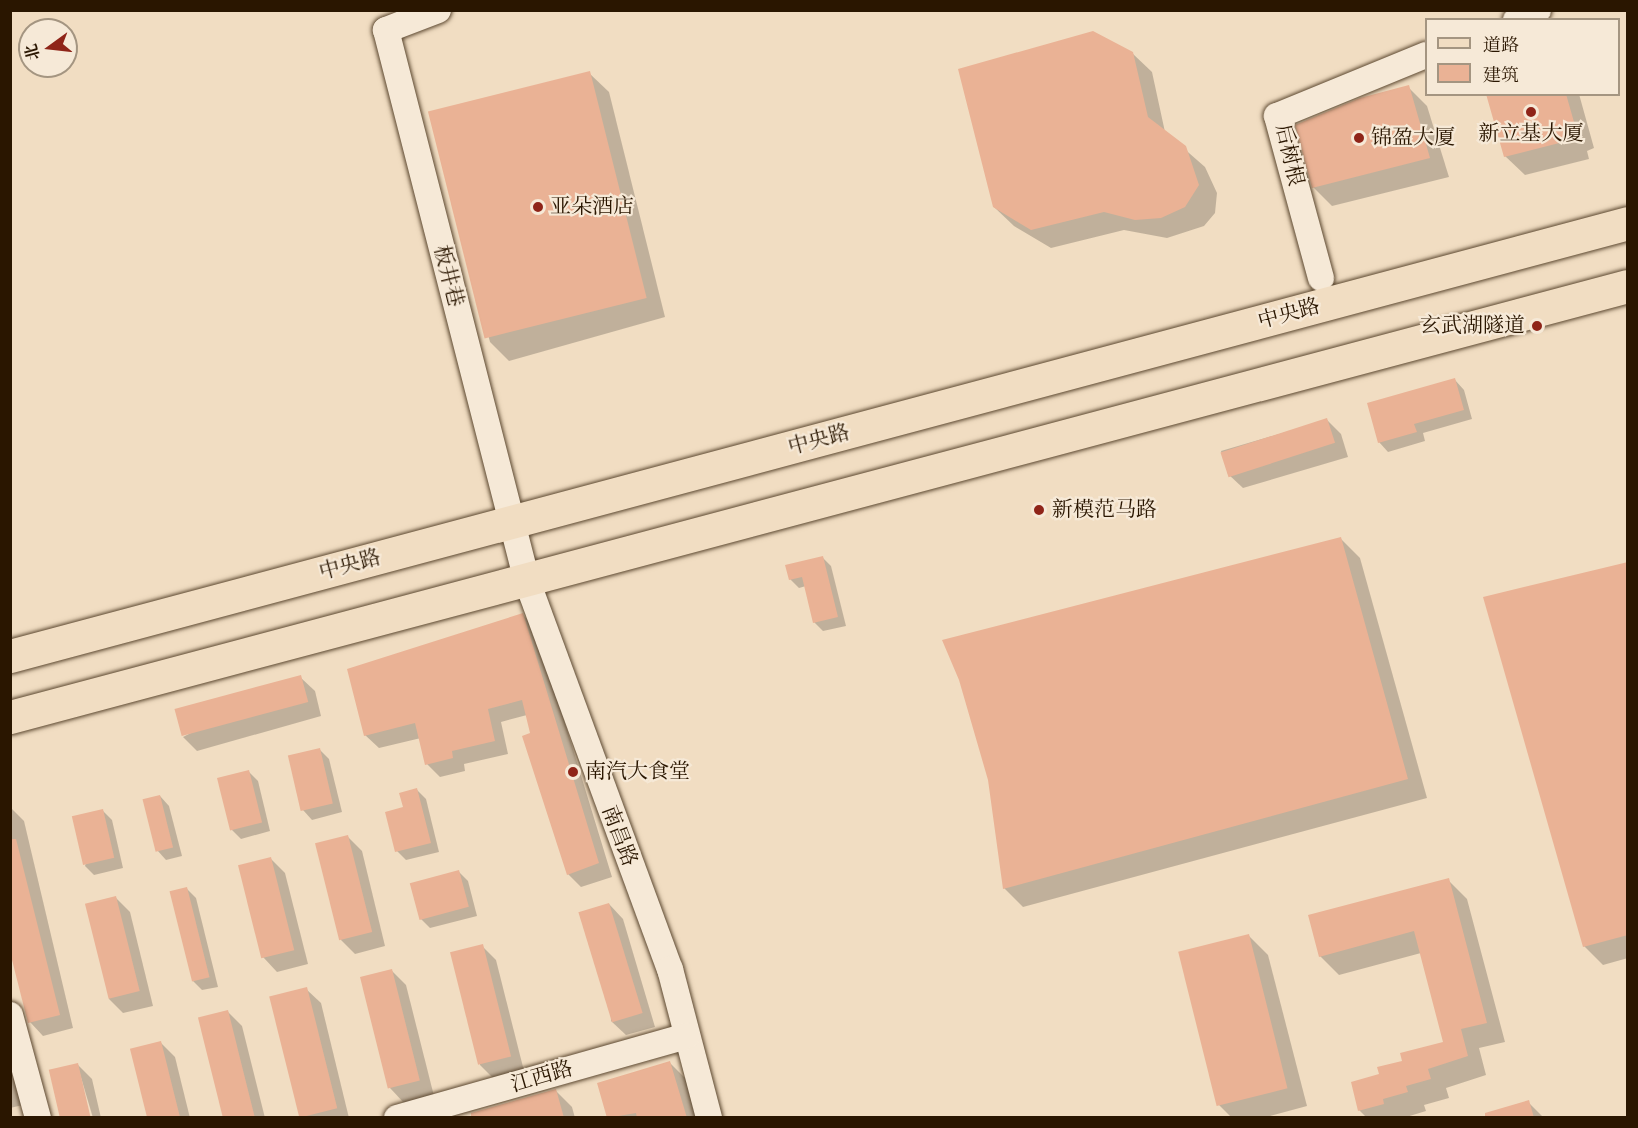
<!DOCTYPE html>
<html>
<head>
<meta charset="utf-8">
<style>
	body { margin:0 }
	#map { position:relative; width:1638px; height:1128px; overflow:hidden; background:#f1ddc2; font-family:"IM FELL DW Pica","Noto Serif SC",serif }
	div>[style] { position:absolute }
	[style*='--x'] { left:calc(var(--x)*1px); top:calc(var(--y)*1px); width:calc(var(--w)*1px); rotate:calc(var(--a)*1deg) }
	.shadow>* { inset:0; background:#0003 }
	.building>* { inset:0; background:#eab295; transform-origin:0 0 }
	.roads { filter:drop-shadow(0 0 2px #5c4830) drop-shadow(0 0 2px #5c4830) }
	.minor>* { height:26px; margin:-13px; padding:0 13px; transform-origin:13px; border-radius:13px; background:#f6e9d7 }
	.major>* { height:33px; margin:-16.5px; padding:0 16.5px; transform-origin:16.5px; border-radius:16.5px; background:#f1ddc2 }
	.dots>* { width:16px; height:16px; translate:-50% -50%; box-sizing:border-box; border:3px solid #f6e9d7; border-radius:50% }
	span { translate:-50% -50%; white-space:nowrap; text-align:center; line-height:1.15; -webkit-text-stroke:4.5px #f6e9d7; paint-order:stroke }
	.poi-label { font-size:21px; color:#2a1600 }
	.left { translate:0 -50%; text-align:left }
	.right { translate:-100% -50%; text-align:right }
	.street-label { font-size:21px; color:#2a1600 }
	.frame { position:absolute; inset:0; border:12px solid #2a1600; pointer-events:none }
	.legend { position:absolute; left:1425px; top:18px; width:195px; height:78px; box-sizing:border-box; background:#f6e9d7; border:2px solid #a49581; margin:0; padding:8px 10px; list-style:none; font-size:18px; color:#2a1600 }
	.legend li { display:flex; align-items:center; gap:12px; height:30px }
	.legend b { width:30px; border:2px solid #a49581 }
	.north { position:absolute; left:18px; top:18px; width:60px; height:60px; box-sizing:border-box; background:#f6e9d7; border:2px solid #a49581; border-radius:50%; rotate:255deg; font-size:16px; font-weight:700; line-height:24px; text-align:center; color:#2a1600 }
	.north::after { content:''; display:block; margin:auto; width:21px; height:27px; background:#8f2418; clip-path:polygon(50% 0,100% 100%,50% 72%,0 100%) }
</style>
</head>
<body>
<div id="map">
	<div class="shadow">
		<i style="clip-path:polygon(1132px 53px,1152px 72px,1165px 132px,1205px 167px,1217px 193px,1215px 213px,1204px 226px,1167px 238px,1124px 230px,1051px 248px,1014px 226px,994px 207px)"></i>
		<i style="clip-path:polygon(589px 73px,609px 92px,665px 317px,509px 361px,490px 342px,431px 117px)"></i>
		<i style="clip-path:polygon(1408px 87px,1427px 106px,1449px 177px,1332px 206px,1313px 187px)"></i>
		<i style="clip-path:polygon(1488px 94px,1579px 94px,1594px 148px,1587px 151px,1589px 159px,1525px 175px,1505px 156px)"></i>
		<i style="clip-path:polygon(1455px 380px,1464px 390px,1472px 419px,1423px 433px,1425px 441px,1388px 452px,1379px 442px)"></i>
		<i style="clip-path:polygon(1327px 420px,1341px 434px,1348px 457px,1243px 488px,1228px 474px,1221px 451px)"></i>
		<i style="clip-path:polygon(1341px 539px,1360px 558px,1427px 798px,1023px 907px,1004px 888px)"></i>
		<i style="clip-path:polygon(822px 557px,831px 566px,846px 626px,823px 631px,814px 622px,806px 586px,799px 588px,790px 579px)"></i>
		<i style="clip-path:polygon(1628px 564px,1628px 958px,1603px 965px,1584px 946px)"></i>
		<i style="clip-path:polygon(523px 615px,536px 628px,612px 877px,581px 887px,568px 874px,527px 715px,501px 722px,508px 754px,464px 764px,465px 771px,440px 777px,427px 764px,421px 738px,379px 748px,365px 735px)"></i>
		<i style="clip-path:polygon(300px 677px,315px 691px,321px 716px,197px 751px,183px 737px)"></i>
		<i style="clip-path:polygon(320px 750px,329px 759px,342px 812px,312px 820px,303px 810px)"></i>
		<i style="clip-path:polygon(249px 772px,258px 781px,270px 831px,241px 839px,231px 829px)"></i>
		<i style="clip-path:polygon(416px 789px,426px 799px,439px 852px,406px 860px,397px 851px,404px 808px)"></i>
		<i style="clip-path:polygon(160px 796px,169px 806px,182px 856px,166px 860px,157px 850px)"></i>
		<i style="clip-path:polygon(10px 807px,24px 821px,73px 1028px,43px 1036px,30px 1022px,10px 946px)"></i>
		<i style="clip-path:polygon(102px 810px,112px 820px,123px 868px,94px 875px,85px 866px)"></i>
		<i style="clip-path:polygon(348px 837px,362px 851px,385px 946px,355px 954px,341px 940px)"></i>
		<i style="clip-path:polygon(271px 859px,285px 873px,308px 964px,277px 972px,263px 957px)"></i>
		<i style="clip-path:polygon(459px 872px,468px 881px,477px 916px,430px 928px,421px 919px)"></i>
		<i style="clip-path:polygon(1448px 880px,1467px 899px,1505px 1042px,1479px 1048px,1486px 1075px,1446px 1088px,1449px 1098px,1424px 1105px,1426px 1111px,1403px 1118px,1367px 1118px,1359px 1110px,1381px 1076px,1445px 1043px,1421px 953px,1339px 975px,1320px 956px)"></i>
		<i style="clip-path:polygon(186px 888px,196px 898px,218px 987px,202px 990px,193px 981px)"></i>
		<i style="clip-path:polygon(116px 898px,130px 912px,153px 1006px,123px 1013px,109px 999px)"></i>
		<i style="clip-path:polygon(609px 904px,623px 919px,655px 1027px,626px 1035px,611px 1021px)"></i>
		<i style="clip-path:polygon(1249px 936px,1268px 955px,1307px 1106px,1263px 1118px,1232px 1118px,1219px 1105px)"></i>
		<i style="clip-path:polygon(482px 946px,496px 960px,524px 1071px,494px 1079px,480px 1065px)"></i>
		<i style="clip-path:polygon(392px 971px,406px 985px,434px 1096px,404px 1103px,390px 1088px)"></i>
		<i style="clip-path:polygon(306px 989px,321px 1003px,349px 1118px,301px 1118px)"></i>
		<i style="clip-path:polygon(228px 1012px,242px 1026px,265px 1118px,225px 1118px)"></i>
		<i style="clip-path:polygon(161px 1043px,175px 1057px,190px 1118px,148px 1118px)"></i>
		<i style="clip-path:polygon(10px 1057px,27px 1104px,10px 1108px)"></i>
		<i style="clip-path:polygon(670px 1063px,688px 1081px,698px 1118px,609px 1118px)"></i>
		<i style="clip-path:polygon(77px 1064px,92px 1079px,101px 1118px,93px 1118px)"></i>
		<i style="clip-path:polygon(556px 1091px,572px 1107px,575px 1118px,490px 1118px)"></i>
		<i style="clip-path:polygon(1528px 1102px,1544px 1118px,1495px 1118px)"></i>
	</div>
	<div class="building">
		<i style="clip-path:polygon(1093px 31px,1133px 52px,1148px 117px,1186px 146px,1199px 185px,1185px 207px,1161px 218px,1135px 220px,1104px 212px,1031px 230px,993px 207px,958px 69px)"></i>
		<i style="left:590px;top:71px;width:234px;height:167px;rotate:76deg"></i>
		<i style="clip-path:polygon(1409px 85px,1430px 158px,1312px 188px,1295px 125px,1360px 98px)"></i>
		<i style="clip-path:polygon(1486px 94px,1566px 94px,1576px 129px,1569px 132px,1571px 140px,1504px 157px)"></i>
		<i style="clip-path:polygon(1455px 378px,1464px 410px,1414px 424px,1417px 432px,1378px 443px,1367px 403px)"></i>
		<i style="left:1327px;top:418px;width:26px;height:112px;rotate:72deg"></i>
		<i style="clip-path:polygon(1341px 537px,1408px 779px,1003px 889px,988px 780px,959px 680px,942px 640px)"></i>
		<i style="clip-path:polygon(823px 556px,838px 617px,813px 623px,802px 577px,789px 580px,785px 565px)"></i>
		<i style="clip-path:polygon(1628px 562px,1628px 935px,1583px 947px,1483px 597px)"></i>
		<i style="clip-path:polygon(523px 613px,599px 863px,567px 875px,522px 736px,530px 733px,522px 700px,488px 709px,495px 741px,452px 751px,453px 758px,425px 765px,415px 723px,364px 736px,347px 669px)"></i>
		<i style="left:301px;top:675px;width:28px;height:131px;rotate:75deg"></i>
		<i style="left:320px;top:748px;width:57px;height:33px;rotate:77deg"></i>
		<i style="left:249px;top:770px;width:54px;height:33px;rotate:76deg"></i>
		<i style="clip-path:polygon(417px 788px,431px 843px,395px 852px,385px 812px,403px 807px,399px 793px)"></i>
		<i style="left:160px;top:795px;width:54px;height:18px;rotate:76deg"></i>
		<i style="left:103px;top:809px;width:50px;height:32px;rotate:77deg"></i>
		<i style="left:348px;top:835px;width:100px;height:34px;rotate:76deg"></i>
		<i style="clip-path:polygon(10px 839px,16px 839px,60px 1015px,28px 1023px,10px 952px)"></i>
		<i style="left:271px;top:857px;width:96px;height:34px;rotate:76deg"></i>
		<i style="left:459px;top:870px;width:38px;height:51px;rotate:75deg"></i>
		<i style="clip-path:polygon(1449px 878px,1487px 1023px,1461px 1029px,1468px 1056px,1428px 1069px,1431px 1079px,1406px 1086px,1408px 1092px,1383px 1099px,1384px 1104px,1358px 1111px,1351px 1082px,1379px 1074px,1377px 1067px,1402px 1061px,1400px 1053px,1443px 1042px,1414px 931px,1319px 957px,1308px 915px)"></i>
		<i style="left:187px;top:887px;width:93px;height:18px;rotate:76deg"></i>
		<i style="left:116px;top:896px;width:98px;height:32px;rotate:76deg"></i>
		<i style="left:609px;top:903px;width:115px;height:32px;rotate:73deg"></i>
		<i style="left:1249px;top:934px;width:159px;height:73px;rotate:76deg"></i>
		<i style="left:483px;top:944px;width:116px;height:34px;rotate:76deg"></i>
		<i style="left:392px;top:969px;width:115px;height:33px;rotate:76deg"></i>
		<i style="left:307px;top:987px;width:125px;height:39px;rotate:76deg"></i>
		<i style="left:228px;top:1010px;width:111px;height:31px;rotate:76deg"></i>
		<i style="left:161px;top:1041px;width:79px;height:32px;rotate:76deg"></i>
		<i style="clip-path:polygon(670px 1061px,687px 1118px,637px 1118px,636px 1113px,607px 1118px,597px 1083px)"></i>
		<i style="left:78px;top:1063px;width:57px;height:30px;rotate:77deg"></i>
		<i style="clip-path:polygon(556px 1089px,564px 1118px,471px 1118px,471px 1113px)"></i>
		<i style="clip-path:polygon(1529px 1100px,1534px 1118px,1485px 1118px,1485px 1113px)"></i>
	</div>
	<div class="roads">
		<div class="minor">
			<i style="--x:438;--y:10;--w:56;--a:159"></i>
			<i style="--x:386;--y:30;--w:569;--a:75.65"></i>
			<i style="--x:527;--y:581;--w:414;--a:69.8"></i>
			<i style="--x:670;--y:969;--w:154;--a:75.3"></i>
			<i style="--x:1516;--y:20;--w:24;--a:-24"></i>
			<i style="--x:1321;--y:278;--w:168;--a:-105.2"></i>
			<i style="--x:1277;--y:116;--w:161;--a:-22.3"></i>
			<i style="--x:10;--y:1015;--w:107;--a:74.8"></i>
			<i style="--x:397;--y:1118;--w:301;--a:-15.8"></i>
		</div>
		<div class="major">
			<i style="--x:10;--y:656;--w:1675;--a:-14.98"></i>
			<i style="--x:10;--y:717;--w:1674;--a:-14.92"></i>
		</div>
	</div>
	<div class="dots">
		<i style="left:1531px;top:112px;background:#8f2418"></i>
		<i style="left:1359px;top:138px;background:#8f2418"></i>
		<i style="left:538px;top:207px;background:#8f2418"></i>
		<i style="left:1537px;top:326px;background:#8f2418"></i>
		<i style="left:1039px;top:510px;background:#8f2418"></i>
		<i style="left:573px;top:772px;background:#8f2418"></i>
	</div>
	<div class="poi-label">
		<span style="left:1531px;top:134px">新立基大厦</span>
		<span class="left" style="left:1371px;top:138px">锦盈大厦</span>
		<span class="left" style="left:550px;top:207px">亚朵酒店</span>
		<span class="right" style="left:1525px;top:326px">玄武湖隧道</span>
		<span class="left" style="left:1052px;top:510px">新模范马路</span>
		<span class="left" style="left:585px;top:772px">南汽大食堂</span>
	</div>
	<div class="street-label">
		<span style="left:1289px;top:155px;rotate:77deg">后树根</span>
		<span style="left:448px;top:276px;rotate:76deg">板井巷</span>
		<span style="left:1289px;top:314px;rotate:-15deg">中央路</span>
		<span style="left:819px;top:440px;rotate:-15deg">中央路</span>
		<span style="left:350px;top:565px;rotate:-15deg">中央路</span>
		<span style="left:619px;top:836px;rotate:69deg">南昌路</span>
		<span style="left:542px;top:1077px;rotate:-16deg">江西路</span>
	</div>
	<div class="frame"></div>
	<ul class="legend">
	<li><b style="height:8px;background:#f1ddc2"></b>道路</li>
	<li><b style="height:16px;background:#eab295"></b>建筑</li>
	</ul>
	<div class="north">北</div>
</div>
</body>
</html>
